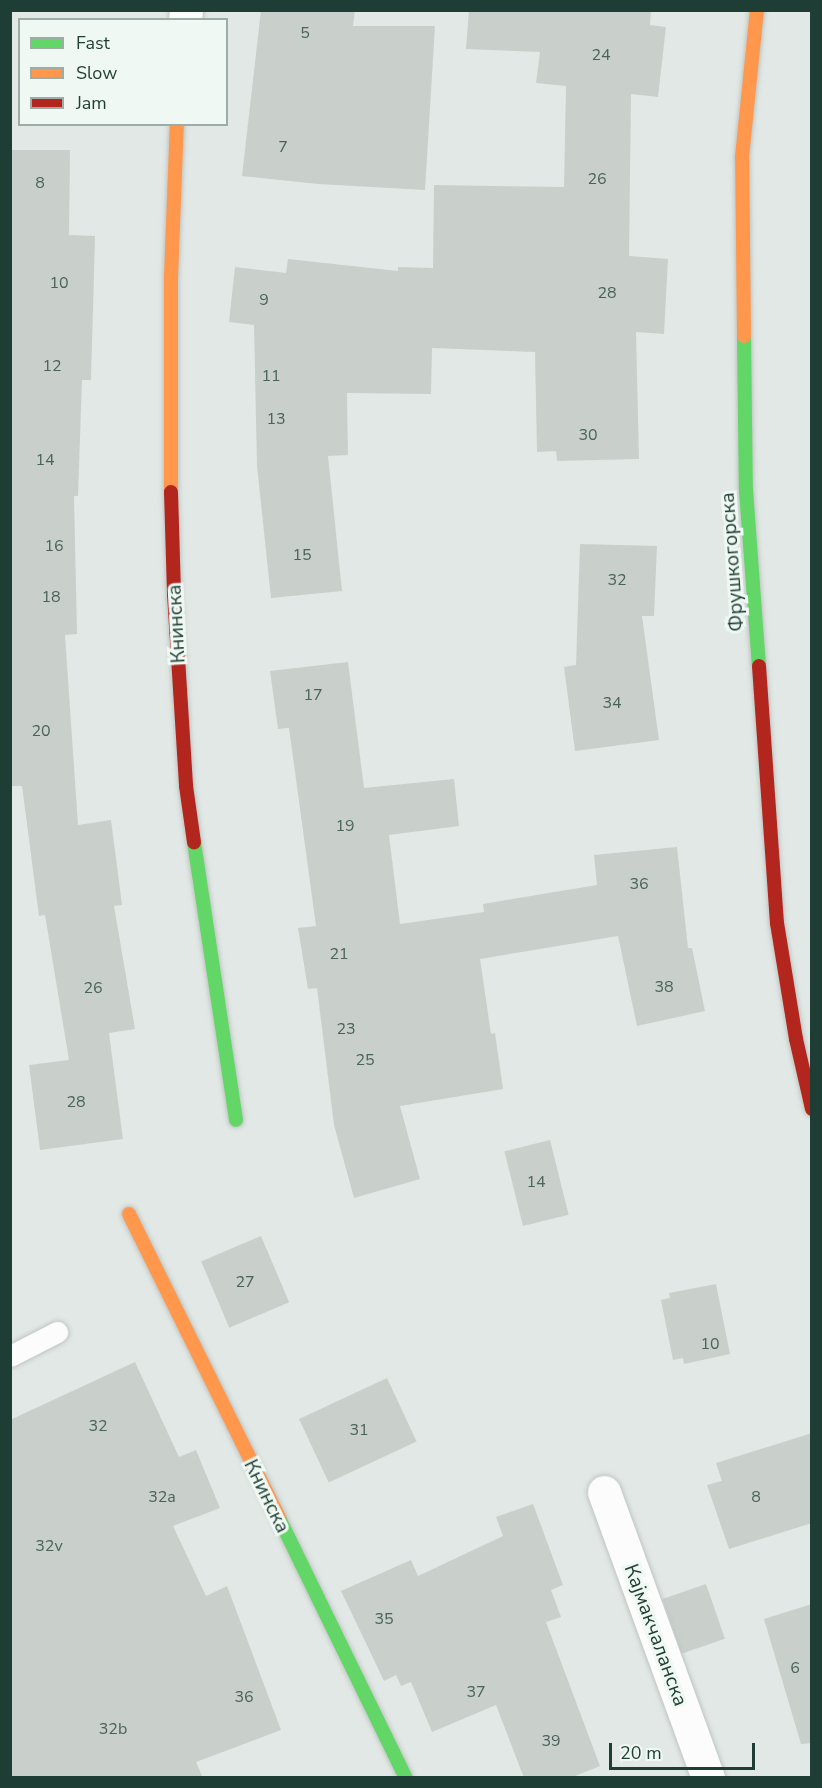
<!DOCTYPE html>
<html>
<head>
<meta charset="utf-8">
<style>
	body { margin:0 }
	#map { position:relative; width:822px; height:1788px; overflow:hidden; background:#e2e8e5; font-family:"Nunito Sans",sans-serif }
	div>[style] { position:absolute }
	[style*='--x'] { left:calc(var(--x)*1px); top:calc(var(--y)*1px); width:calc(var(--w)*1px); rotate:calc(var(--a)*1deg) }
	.building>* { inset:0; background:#c9d0cc; transform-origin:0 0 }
	.roads { filter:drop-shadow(0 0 2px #bfc5c2) drop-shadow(0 0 2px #bfc5c2) }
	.lane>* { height:21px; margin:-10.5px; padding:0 10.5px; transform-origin:10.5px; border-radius:10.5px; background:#fbfcfb }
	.street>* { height:33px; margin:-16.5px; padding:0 16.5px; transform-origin:16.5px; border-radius:16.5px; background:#fbfcfb }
	.fast>* { height:14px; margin:-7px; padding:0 7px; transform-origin:7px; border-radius:7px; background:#63d668 }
	.slow>* { height:14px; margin:-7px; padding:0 7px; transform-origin:7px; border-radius:7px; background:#ff974d }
	.jam>* { height:14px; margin:-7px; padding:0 7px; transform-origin:7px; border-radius:7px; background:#b3261e }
	span { translate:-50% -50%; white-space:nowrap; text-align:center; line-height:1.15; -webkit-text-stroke:6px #eff8f3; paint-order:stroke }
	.number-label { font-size:16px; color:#4a625b }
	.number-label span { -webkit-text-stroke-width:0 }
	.street-label { font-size:20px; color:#1e3d34 }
	.frame { position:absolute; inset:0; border:12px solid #1e3d34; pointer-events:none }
	.legend { position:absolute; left:18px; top:18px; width:210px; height:108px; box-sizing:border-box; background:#eff8f3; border:2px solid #9bada7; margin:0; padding:8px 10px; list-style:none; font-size:18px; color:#1e3d34 }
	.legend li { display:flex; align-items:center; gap:12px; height:30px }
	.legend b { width:30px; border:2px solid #9bada7 }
	.scale { position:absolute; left:609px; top:1743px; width:146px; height:27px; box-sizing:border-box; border:3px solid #1e3d34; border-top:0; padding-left:8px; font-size:18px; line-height:21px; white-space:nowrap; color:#1e3d34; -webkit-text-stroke:4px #eff8f3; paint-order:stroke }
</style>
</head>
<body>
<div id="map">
	<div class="building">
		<i style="clip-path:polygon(261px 10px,355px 10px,353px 26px,435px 26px,425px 190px,318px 184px,242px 176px)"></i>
		<i style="clip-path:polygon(469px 10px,651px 10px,650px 25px,666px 27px,658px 97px,631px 94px,629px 256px,668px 259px,664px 334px,636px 332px,639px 459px,557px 461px,556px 451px,537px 452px,535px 352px,432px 348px,431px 394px,347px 393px,348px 455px,328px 456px,342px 591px,271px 598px,257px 466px,254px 325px,229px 322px,235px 267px,286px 273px,288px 259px,398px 271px,398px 267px,433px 268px,434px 185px,564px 187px,566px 86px,536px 83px,540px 52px,466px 49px)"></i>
		<i style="clip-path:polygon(10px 150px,70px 150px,69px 235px,95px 236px,91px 380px,82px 380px,78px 496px,74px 496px,77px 634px,65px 635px,78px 825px,111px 820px,122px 905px,114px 906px,135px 1029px,109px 1033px,123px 1139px,40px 1150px,29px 1065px,69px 1060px,45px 915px,39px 916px,22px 786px,10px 786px)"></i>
		<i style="clip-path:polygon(580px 544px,657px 546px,654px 616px,642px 616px,659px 740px,575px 751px,564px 667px,576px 665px)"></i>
		<i style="clip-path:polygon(348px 662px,364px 788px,454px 779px,459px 826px,389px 835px,400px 924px,484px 912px,483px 904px,597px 885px,594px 855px,677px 847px,688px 948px,692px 948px,705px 1011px,637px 1026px,618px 936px,480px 959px,491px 1034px,495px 1033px,503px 1089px,400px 1106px,420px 1179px,354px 1198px,334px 1125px,317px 988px,308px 989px,298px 928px,316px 926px,289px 728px,278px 729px,270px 671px)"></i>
		<i style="left:550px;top:1140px;width:77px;height:47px;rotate:76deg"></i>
		<i style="left:261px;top:1236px;width:72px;height:65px;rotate:67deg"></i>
		<i style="clip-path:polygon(716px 1284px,730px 1354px,684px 1364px,683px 1358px,673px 1360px,661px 1300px,670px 1298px,669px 1293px)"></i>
		<i style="clip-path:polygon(135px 1362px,179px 1457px,196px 1450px,220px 1508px,173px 1526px,206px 1596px,227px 1586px,281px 1730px,196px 1762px,203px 1778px,10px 1778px,10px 1420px)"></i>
		<i style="left:387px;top:1378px;width:70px;height:97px;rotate:65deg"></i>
		<i style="clip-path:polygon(812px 1433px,812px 1523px,729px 1549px,707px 1485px,722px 1481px,716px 1463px)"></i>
		<i style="clip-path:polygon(533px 1504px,563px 1585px,551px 1590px,561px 1617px,546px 1622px,600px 1766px,570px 1778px,524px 1778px,496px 1705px,432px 1732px,411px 1682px,401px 1686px,396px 1675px,384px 1681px,341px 1591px,411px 1560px,418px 1576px,503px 1536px,496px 1517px)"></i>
		<i style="left:706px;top:1584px;width:58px;height:46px;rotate:71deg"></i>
		<i style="clip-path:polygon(812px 1604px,812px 1743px,801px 1744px,764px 1619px)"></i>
	</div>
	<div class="roads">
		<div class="lane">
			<i style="--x:10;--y:1356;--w:53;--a:-27.1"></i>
		</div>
		<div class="street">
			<i style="--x:185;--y:20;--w:10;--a:-84"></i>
			<i style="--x:604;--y:1492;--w:304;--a:70"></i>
		</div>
		<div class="fast">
			<i style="--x:744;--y:336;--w:154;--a:89.3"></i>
			<i style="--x:746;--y:490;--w:176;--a:85.8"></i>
			<i style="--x:194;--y:842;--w:281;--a:81.4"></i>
			<i style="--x:279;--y:1518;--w:289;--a:64"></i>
		</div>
		<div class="slow">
			<i style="--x:744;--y:336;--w:179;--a:-90.6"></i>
			<i style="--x:742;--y:157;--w:148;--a:-84.2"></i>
			<i style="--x:171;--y:492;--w:215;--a:-90"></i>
			<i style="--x:171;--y:277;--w:153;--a:-87.8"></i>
			<i style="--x:129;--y:1214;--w:339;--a:63.7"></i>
		</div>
		<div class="jam">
			<i style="--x:171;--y:492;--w:102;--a:88.3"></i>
			<i style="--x:174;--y:594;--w:192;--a:86.4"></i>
			<i style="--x:186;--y:786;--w:57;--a:81.9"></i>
			<i style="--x:759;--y:666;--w:258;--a:86"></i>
			<i style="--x:777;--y:923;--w:118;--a:80.7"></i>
			<i style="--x:796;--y:1039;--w:72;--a:77.1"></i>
		</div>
	</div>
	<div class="number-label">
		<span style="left:305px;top:33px">5</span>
		<span style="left:601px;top:55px">24</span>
		<span style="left:283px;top:147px">7</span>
		<span style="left:597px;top:179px">26</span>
		<span style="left:40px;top:183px">8</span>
		<span style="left:59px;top:283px">10</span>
		<span style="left:607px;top:293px">28</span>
		<span style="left:264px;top:300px">9</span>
		<span style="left:52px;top:366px">12</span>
		<span style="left:271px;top:376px">11</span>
		<span style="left:276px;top:419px">13</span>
		<span style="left:588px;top:435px">30</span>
		<span style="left:45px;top:460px">14</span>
		<span style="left:54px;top:546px">16</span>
		<span style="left:302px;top:555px">15</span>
		<span style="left:617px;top:580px">32</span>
		<span style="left:51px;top:597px">18</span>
		<span style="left:313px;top:695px">17</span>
		<span style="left:612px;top:703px">34</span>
		<span style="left:41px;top:731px">20</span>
		<span style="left:345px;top:826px">19</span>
		<span style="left:639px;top:884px">36</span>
		<span style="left:339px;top:954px">21</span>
		<span style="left:664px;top:987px">38</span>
		<span style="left:93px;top:988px">26</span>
		<span style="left:346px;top:1029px">23</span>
		<span style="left:365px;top:1060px">25</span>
		<span style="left:76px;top:1102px">28</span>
		<span style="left:536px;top:1182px">14</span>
		<span style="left:245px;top:1282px">27</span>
		<span style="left:710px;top:1344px">10</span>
		<span style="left:98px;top:1426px">32</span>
		<span style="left:359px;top:1430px">31</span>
		<span style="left:162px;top:1497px">32a</span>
		<span style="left:756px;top:1497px">8</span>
		<span style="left:49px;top:1546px">32v</span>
		<span style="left:384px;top:1619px">35</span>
		<span style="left:795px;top:1668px">6</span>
		<span style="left:476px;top:1692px">37</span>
		<span style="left:244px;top:1697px">36</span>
		<span style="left:113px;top:1729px">32b</span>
		<span style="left:551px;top:1741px">39</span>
	</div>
	<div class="street-label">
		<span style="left:732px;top:562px;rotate:-94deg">Фрушкогорска</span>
		<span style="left:176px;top:624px;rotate:-93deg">Книнска</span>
		<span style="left:267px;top:1496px;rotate:64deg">Книнска</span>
		<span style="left:656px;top:1635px;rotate:70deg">Кајмакчаланска</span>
	</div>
	<div class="frame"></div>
	<ul class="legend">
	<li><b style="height:8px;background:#63d668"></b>Fast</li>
	<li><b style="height:8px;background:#ff974d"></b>Slow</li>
	<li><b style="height:8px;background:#b3261e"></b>Jam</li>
	</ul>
	<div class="scale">20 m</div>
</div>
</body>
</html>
